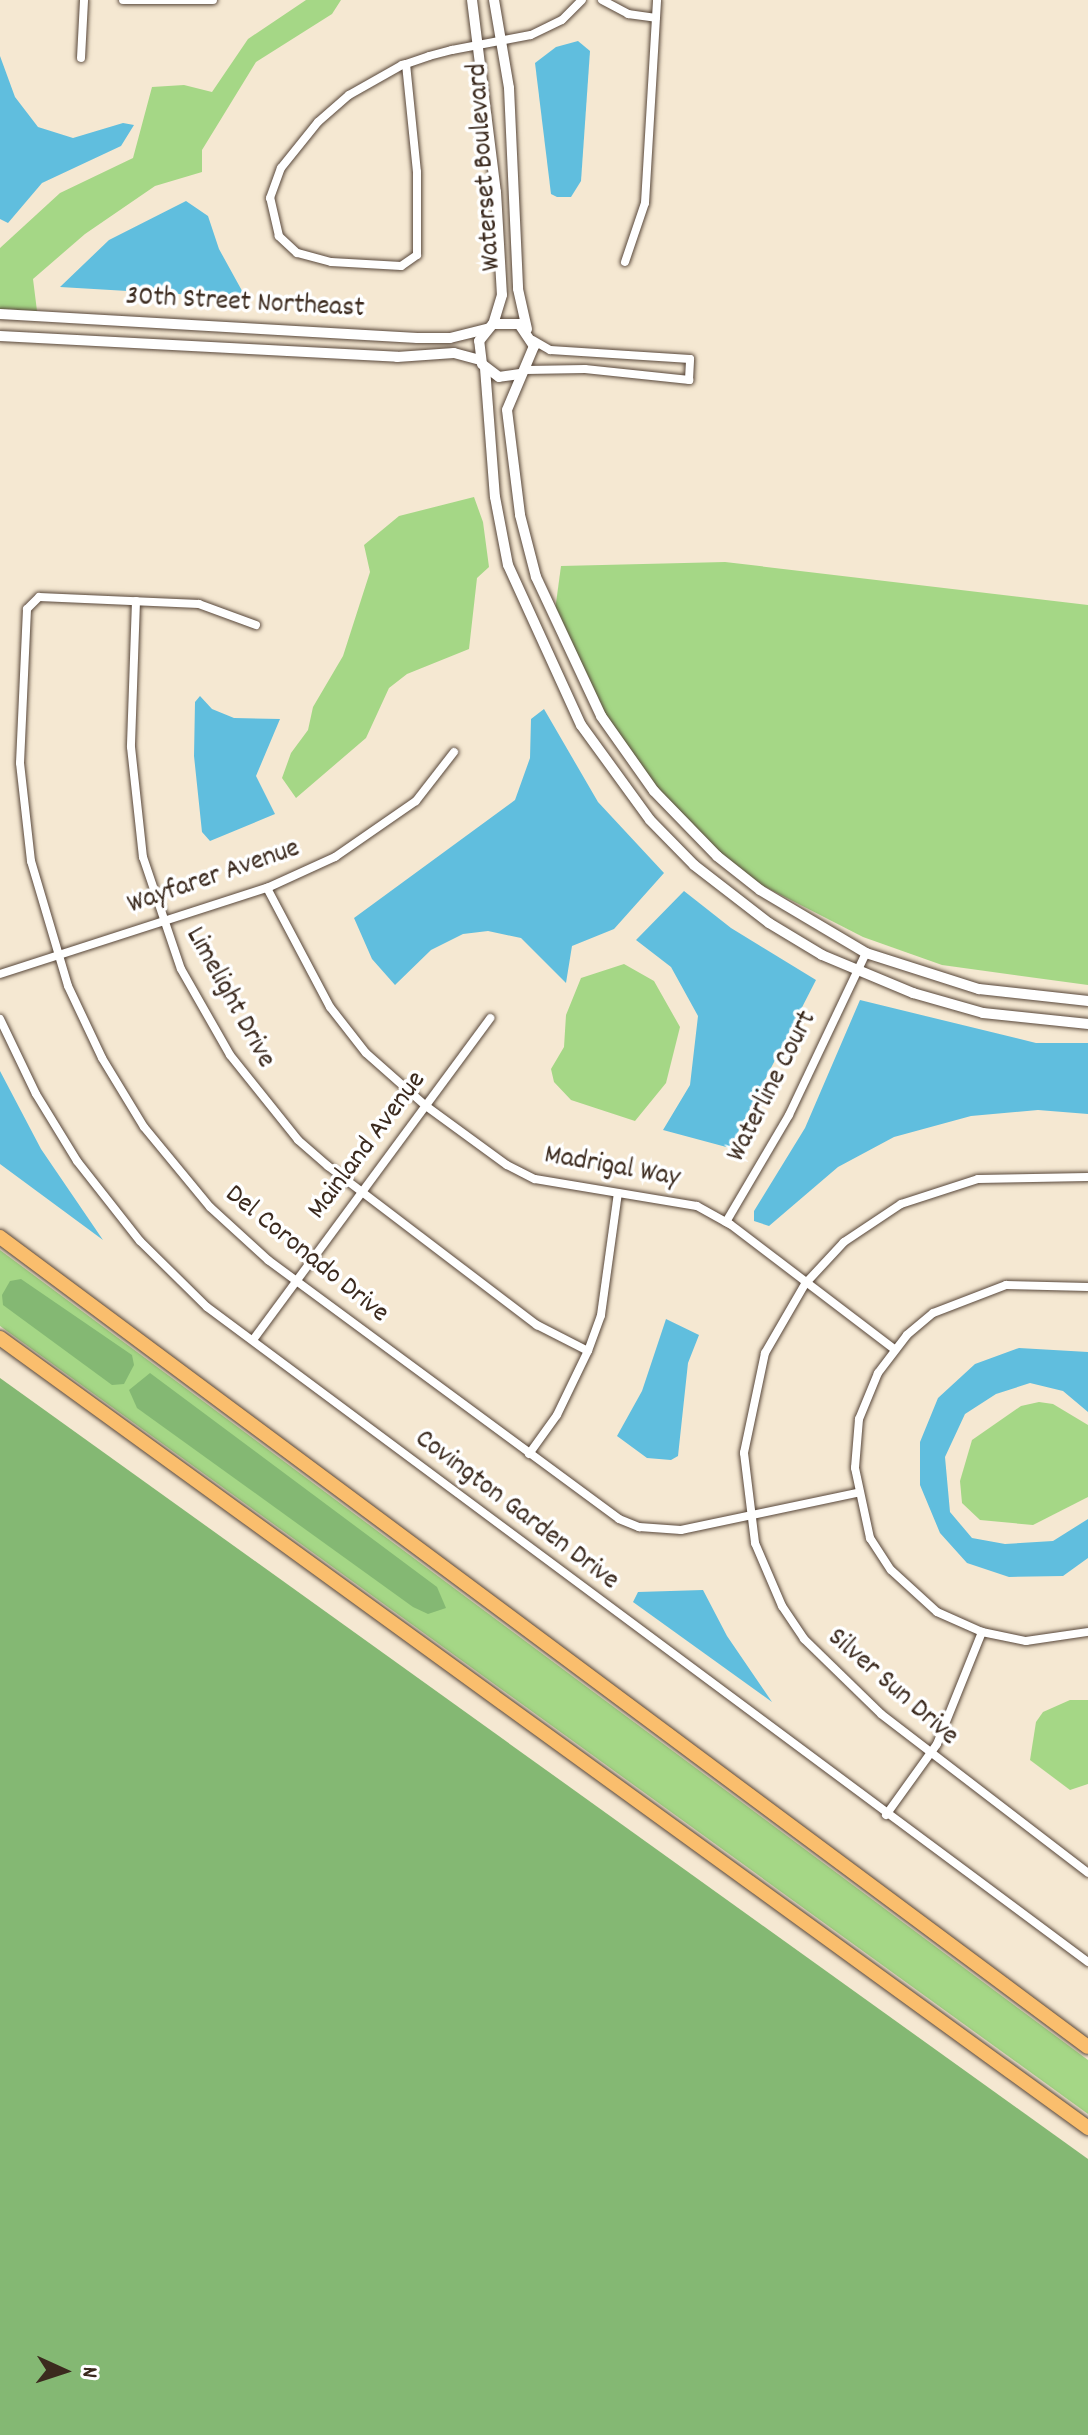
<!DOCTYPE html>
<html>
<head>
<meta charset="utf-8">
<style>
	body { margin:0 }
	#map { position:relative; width:1088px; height:2435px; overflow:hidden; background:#f5e8d2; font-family:Dekko,sans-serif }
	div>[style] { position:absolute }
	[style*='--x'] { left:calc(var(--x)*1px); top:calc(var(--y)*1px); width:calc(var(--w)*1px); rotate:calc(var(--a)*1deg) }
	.green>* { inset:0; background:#a5d786 }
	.forest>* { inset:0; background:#84b873 }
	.water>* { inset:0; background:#60bede }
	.roads { filter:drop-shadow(0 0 2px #574639) drop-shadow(0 0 2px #574639) }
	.minor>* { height:8px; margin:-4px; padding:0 4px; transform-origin:4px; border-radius:4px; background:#fff }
	.tertiary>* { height:10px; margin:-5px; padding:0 5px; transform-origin:5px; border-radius:5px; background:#fff }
	.motorway>* { height:14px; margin:-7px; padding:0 7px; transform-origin:7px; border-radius:7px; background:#fabe6d }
	span { translate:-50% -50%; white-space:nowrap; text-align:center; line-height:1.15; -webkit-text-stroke:7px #fff; paint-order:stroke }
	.street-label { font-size:28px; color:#3b2a1e }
	.north { position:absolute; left:24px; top:2331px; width:80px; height:80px; -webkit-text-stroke:6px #fff; paint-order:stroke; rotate:93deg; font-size:22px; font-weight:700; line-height:32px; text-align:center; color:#3b2a1e }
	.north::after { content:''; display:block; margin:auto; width:28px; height:36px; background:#3b2a1e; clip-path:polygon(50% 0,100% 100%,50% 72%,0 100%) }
</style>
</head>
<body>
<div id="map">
	<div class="green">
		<i style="clip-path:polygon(306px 0,341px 0,332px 14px,256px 62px,202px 150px,202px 172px,155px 186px,85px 234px,33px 279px,37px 311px,0 309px,0 248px,60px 193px,133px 158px,152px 87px,184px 85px,212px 92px,248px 39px)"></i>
		<i style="clip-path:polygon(474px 497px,483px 522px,489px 567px,477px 578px,469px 649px,407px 674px,389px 688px,366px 738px,296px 798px,282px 778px,291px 753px,308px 730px,313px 707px,343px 656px,370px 572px,364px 545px,399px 516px)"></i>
		<i style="clip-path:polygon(725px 562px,1088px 605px,1088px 985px,942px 965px,863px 937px,740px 874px,646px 781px,588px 691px,554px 618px,561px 566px)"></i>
		<i style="clip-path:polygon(624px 964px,654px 981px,680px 1027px,666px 1083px,635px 1121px,571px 1100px,554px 1082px,551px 1069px,564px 1047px,566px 1015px,581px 978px)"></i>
		<i style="clip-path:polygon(0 1250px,1088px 2060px,1088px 2114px,0 1326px)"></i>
		<i style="clip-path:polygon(1039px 1402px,1053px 1404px,1088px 1425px,1088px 1497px,1033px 1525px,980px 1520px,962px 1503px,960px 1481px,972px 1440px,1021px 1406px)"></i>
		<i style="clip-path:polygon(1070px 1700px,1088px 1700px,1088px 1784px,1070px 1790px,1030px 1760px,1036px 1722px,1043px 1712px)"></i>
	</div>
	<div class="forest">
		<i style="clip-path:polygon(21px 1279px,132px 1355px,134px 1365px,124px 1384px,112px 1385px,3px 1305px,2px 1295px,10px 1281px)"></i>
		<i style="clip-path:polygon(150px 1373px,437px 1587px,446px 1608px,428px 1614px,413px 1607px,137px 1408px,129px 1390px)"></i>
		<i style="clip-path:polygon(0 1378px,1088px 2159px,1088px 2435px,0 2435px)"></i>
	</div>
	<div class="water">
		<i style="clip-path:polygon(578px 41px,590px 51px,581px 181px,571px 197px,557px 197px,551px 194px,535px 63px,556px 47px)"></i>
		<i style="clip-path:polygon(0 56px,15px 97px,38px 127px,73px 138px,123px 123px,134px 125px,121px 146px,42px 183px,8px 223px,0 219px)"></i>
		<i style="clip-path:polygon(186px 201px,208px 216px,219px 249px,246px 298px,60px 287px,109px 240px)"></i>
		<i style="clip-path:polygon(200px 696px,212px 709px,234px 718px,280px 719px,256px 776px,275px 814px,210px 841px,202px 832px,194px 756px,195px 702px)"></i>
		<i style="clip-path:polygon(544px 709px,598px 802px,664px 873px,614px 929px,572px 946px,566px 983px,521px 938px,488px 931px,463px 934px,431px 950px,395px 985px,372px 959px,354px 918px,515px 800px,530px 758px,531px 719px)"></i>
		<i style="clip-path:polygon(684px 891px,731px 928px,816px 980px,730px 1148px,663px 1130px,690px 1085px,698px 1016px,671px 967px,636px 940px)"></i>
		<i style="clip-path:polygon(860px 1000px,1036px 1043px,1088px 1043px,1088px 1114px,1038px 1110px,971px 1116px,894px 1137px,838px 1167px,769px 1226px,754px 1221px,754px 1211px,805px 1128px)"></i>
		<i style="clip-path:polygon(0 1071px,41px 1149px,103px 1240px,0 1164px)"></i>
		<i style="clip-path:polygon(666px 1319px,699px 1335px,688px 1363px,678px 1456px,671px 1460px,647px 1458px,617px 1436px,642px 1391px)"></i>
		<i style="clip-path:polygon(1019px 1348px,1088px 1352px,1088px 1412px,1063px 1391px,1030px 1383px,996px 1394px,965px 1414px,945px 1457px,950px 1512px,972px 1538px,1005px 1544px,1053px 1541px,1088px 1519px,1088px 1558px,1063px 1576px,1009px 1577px,967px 1563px,940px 1533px,920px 1485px,920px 1442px,938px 1398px,975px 1364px)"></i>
		<i style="clip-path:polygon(703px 1590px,727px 1636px,772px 1702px,633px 1602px,638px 1592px)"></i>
	</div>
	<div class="roads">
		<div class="minor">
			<i style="--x:123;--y:0;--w:90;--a:0"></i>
			<i style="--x:602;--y:0;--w:30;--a:28"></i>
			<i style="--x:628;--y:14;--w:28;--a:8"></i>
			<i style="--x:81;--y:58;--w:58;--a:-87"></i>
			<i style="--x:406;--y:64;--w:109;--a:84.2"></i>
			<i style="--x:417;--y:172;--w:83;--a:90"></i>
			<i style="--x:417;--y:255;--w:19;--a:145"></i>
			<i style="--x:401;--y:266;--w:70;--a:-176.7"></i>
			<i style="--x:331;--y:262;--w:35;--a:-165"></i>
			<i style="--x:297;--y:253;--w:25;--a:-137"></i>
			<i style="--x:279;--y:236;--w:39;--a:-103"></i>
			<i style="--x:270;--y:198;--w:32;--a:-70"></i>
			<i style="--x:281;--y:168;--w:59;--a:-51.2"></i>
			<i style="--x:318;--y:122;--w:41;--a:-41.1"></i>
			<i style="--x:349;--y:95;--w:61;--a:-29.5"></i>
			<i style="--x:402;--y:65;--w:4;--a:-14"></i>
			<i style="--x:406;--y:64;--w:24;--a:-19"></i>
			<i style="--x:429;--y:56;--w:24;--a:-15"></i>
			<i style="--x:452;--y:50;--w:80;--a:-10.8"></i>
			<i style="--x:531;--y:35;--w:34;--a:-26"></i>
			<i style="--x:562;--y:20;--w:28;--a:-45"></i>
			<i style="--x:625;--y:262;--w:62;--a:-71.3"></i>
			<i style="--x:645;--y:203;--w:203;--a:-86.6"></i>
			<i style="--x:526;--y:370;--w:59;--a:-1"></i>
			<i style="--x:585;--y:369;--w:105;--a:6"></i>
			<i style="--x:689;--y:380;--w:21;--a:-87"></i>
			<i style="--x:690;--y:359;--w:140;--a:-176.3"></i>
			<i style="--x:550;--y:350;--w:20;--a:-150"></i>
			<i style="--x:136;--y:601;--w:146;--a:92"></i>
			<i style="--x:131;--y:747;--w:111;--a:83.8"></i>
			<i style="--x:143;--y:857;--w:118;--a:71.3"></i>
			<i style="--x:181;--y:969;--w:99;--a:60.3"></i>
			<i style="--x:230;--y:1055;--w:109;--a:51.3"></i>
			<i style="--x:298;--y:1140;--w:40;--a:41"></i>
			<i style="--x:328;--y:1166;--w:263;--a:37.3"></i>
			<i style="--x:537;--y:1325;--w:57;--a:27"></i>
			<i style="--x:256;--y:625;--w:61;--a:-159.8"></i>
			<i style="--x:199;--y:604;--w:160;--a:-177.5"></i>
			<i style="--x:39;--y:597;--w:17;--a:135"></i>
			<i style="--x:27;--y:609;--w:154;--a:92.6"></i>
			<i style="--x:20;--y:763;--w:99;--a:83.6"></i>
			<i style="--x:31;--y:861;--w:130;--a:73.5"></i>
			<i style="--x:68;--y:986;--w:80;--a:64.7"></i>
			<i style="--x:102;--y:1058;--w:81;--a:58.7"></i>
			<i style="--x:144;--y:1127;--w:104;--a:50.5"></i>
			<i style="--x:210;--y:1207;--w:79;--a:42.4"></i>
			<i style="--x:268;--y:1260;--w:436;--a:36.4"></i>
			<i style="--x:619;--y:1519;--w:22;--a:22"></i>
			<i style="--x:639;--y:1527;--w:42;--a:4.1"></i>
			<i style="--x:681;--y:1530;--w:180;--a:-11.9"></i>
			<i style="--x:267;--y:888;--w:135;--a:62.1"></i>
			<i style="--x:330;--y:1007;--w:58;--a:52"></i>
			<i style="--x:366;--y:1053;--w:80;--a:41.5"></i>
			<i style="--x:426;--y:1106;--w:100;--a:36.1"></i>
			<i style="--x:507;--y:1165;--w:31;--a:27"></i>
			<i style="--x:535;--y:1179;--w:164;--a:9.5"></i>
			<i style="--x:697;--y:1206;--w:38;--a:29"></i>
			<i style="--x:730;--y:1224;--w:206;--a:37.3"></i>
			<i style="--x:0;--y:974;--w:281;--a:-17.9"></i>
			<i style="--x:267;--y:888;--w:75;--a:-24.5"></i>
			<i style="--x:335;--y:857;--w:98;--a:-34.7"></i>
			<i style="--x:416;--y:801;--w:62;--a:-52.2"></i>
			<i style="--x:0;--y:1019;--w:83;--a:64.4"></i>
			<i style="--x:36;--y:1094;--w:79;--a:58.5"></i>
			<i style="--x:77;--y:1161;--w:102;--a:51.8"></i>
			<i style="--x:140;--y:1241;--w:94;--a:44.6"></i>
			<i style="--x:207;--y:1307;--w:1098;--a:36.63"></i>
			<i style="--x:1088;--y:1177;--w:110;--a:179"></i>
			<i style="--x:978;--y:1179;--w:81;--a:162"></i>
			<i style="--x:901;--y:1204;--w:69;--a:146.3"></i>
			<i style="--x:844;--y:1242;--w:57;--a:132.9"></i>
			<i style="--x:805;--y:1284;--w:80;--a:120.1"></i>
			<i style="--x:765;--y:1353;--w:102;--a:101.9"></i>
			<i style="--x:744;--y:1453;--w:91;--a:83"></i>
			<i style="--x:755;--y:1543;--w:69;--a:66.8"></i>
			<i style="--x:782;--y:1606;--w:40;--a:56"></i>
			<i style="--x:804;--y:1639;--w:107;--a:44.2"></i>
			<i style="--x:881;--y:1714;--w:261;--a:37.5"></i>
			<i style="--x:726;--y:1222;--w:124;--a:-59.5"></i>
			<i style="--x:789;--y:1115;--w:179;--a:-64.6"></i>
			<i style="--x:1088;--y:1287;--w:82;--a:-178.6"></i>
			<i style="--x:1006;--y:1285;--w:78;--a:159"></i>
			<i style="--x:933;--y:1313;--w:34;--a:140"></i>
			<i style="--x:907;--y:1335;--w:48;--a:127.3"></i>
			<i style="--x:878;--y:1373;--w:50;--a:112.4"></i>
			<i style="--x:859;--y:1419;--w:49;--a:94.7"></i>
			<i style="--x:855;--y:1468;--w:72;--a:77.9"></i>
			<i style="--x:870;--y:1538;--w:38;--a:57"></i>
			<i style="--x:891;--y:1570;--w:62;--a:42.4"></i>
			<i style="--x:937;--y:1612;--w:49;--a:24"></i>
			<i style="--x:982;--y:1632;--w:45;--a:11.6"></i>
			<i style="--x:1026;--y:1641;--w:63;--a:-8.3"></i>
			<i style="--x:253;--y:1340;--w:400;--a:-53.6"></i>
			<i style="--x:529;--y:1454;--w:48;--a:-54.3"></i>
			<i style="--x:557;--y:1415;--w:71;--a:-64.2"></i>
			<i style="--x:588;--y:1351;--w:38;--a:-70"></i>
			<i style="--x:601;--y:1315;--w:123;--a:-82.1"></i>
			<i style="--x:886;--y:1815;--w:87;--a:-54.3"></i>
			<i style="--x:937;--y:1744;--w:121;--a:-68.1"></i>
		</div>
		<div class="tertiary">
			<i style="--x:472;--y:0;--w:193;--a:82.9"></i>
			<i style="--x:496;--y:192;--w:103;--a:86.7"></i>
			<i style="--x:502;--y:295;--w:30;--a:107"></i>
			<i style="--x:494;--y:0;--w:89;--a:80.3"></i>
			<i style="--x:509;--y:88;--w:201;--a:87.4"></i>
			<i style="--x:518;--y:289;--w:41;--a:77.3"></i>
			<i style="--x:0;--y:314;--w:418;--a:3.3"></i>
			<i style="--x:417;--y:338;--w:33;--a:0"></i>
			<i style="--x:450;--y:338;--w:38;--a:-14"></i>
			<i style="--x:0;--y:336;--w:398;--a:3"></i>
			<i style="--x:397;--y:357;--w:57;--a:-4"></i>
			<i style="--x:454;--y:353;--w:27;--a:15"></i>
			<i style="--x:485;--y:368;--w:129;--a:85.6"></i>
			<i style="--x:495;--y:497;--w:69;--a:79.2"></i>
			<i style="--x:508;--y:565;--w:176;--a:65.5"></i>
			<i style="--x:581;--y:725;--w:117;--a:54"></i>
			<i style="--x:650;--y:820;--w:63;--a:45.6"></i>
			<i style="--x:694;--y:865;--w:95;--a:37.7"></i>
			<i style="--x:769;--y:923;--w:62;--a:31.1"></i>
			<i style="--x:822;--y:955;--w:99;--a:22.7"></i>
			<i style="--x:913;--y:993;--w:73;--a:15.9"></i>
			<i style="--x:983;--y:1013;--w:106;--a:6"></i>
			<i style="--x:520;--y:374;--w:21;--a:172"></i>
			<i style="--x:499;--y:377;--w:21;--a:-143"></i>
			<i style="--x:482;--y:364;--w:23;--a:-97"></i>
			<i style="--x:479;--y:341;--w:22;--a:-51"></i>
			<i style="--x:493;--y:324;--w:26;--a:0"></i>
			<i style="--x:519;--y:324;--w:27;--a:56"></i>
			<i style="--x:534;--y:346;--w:69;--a:112.9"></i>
			<i style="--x:507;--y:410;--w:106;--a:82.9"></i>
			<i style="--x:520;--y:515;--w:64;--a:75.5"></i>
			<i style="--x:536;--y:577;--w:153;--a:64.9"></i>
			<i style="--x:601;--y:716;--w:92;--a:54.8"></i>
			<i style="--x:654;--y:791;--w:91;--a:45.9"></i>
			<i style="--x:717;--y:856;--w:55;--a:38.3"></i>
			<i style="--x:760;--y:890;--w:123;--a:30.7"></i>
			<i style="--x:866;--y:953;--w:119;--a:17.7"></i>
			<i style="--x:979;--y:989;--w:110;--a:6.3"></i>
		</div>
		<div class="motorway">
			<i style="--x:0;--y:1237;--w:1356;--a:36.67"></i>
			<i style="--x:0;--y:1338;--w:1345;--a:35.98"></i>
		</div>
	</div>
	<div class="street-label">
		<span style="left:486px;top:167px;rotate:-94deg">Waterset Boulevard</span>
		<span style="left:245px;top:304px;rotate:3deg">30th Street Northeast</span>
		<span style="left:214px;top:878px;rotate:-19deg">Wayfarer Avenue</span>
		<span style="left:229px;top:998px;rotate:61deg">Limelight Drive</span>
		<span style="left:773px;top:1087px;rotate:-63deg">Waterline Court</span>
		<span style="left:368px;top:1146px;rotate:-53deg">Mainland Avenue</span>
		<span style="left:612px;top:1168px;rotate:10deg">Madrigal Way</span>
		<span style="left:306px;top:1255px;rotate:39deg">Del Coronado Drive</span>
		<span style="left:516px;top:1511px;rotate:37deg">Covington Garden Drive</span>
		<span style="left:892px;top:1688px;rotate:41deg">Silver Sun Drive</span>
	</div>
	<div class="north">N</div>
</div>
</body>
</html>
